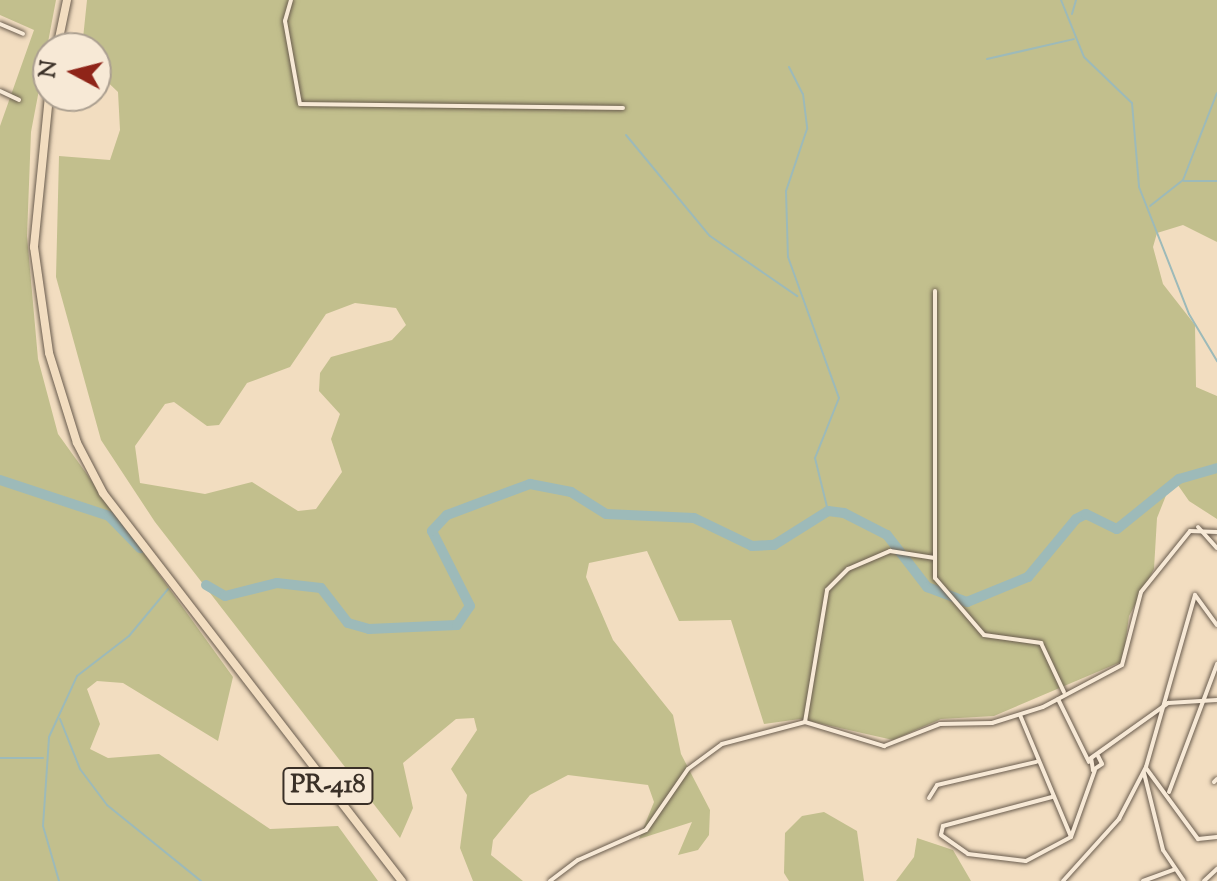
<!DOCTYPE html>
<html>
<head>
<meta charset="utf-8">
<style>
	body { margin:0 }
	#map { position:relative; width:1217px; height:881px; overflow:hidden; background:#f2ddc0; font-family:"Sorts Mill Goudy",serif }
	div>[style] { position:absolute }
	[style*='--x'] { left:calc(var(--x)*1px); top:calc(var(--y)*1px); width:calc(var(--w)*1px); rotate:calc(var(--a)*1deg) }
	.green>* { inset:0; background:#c2bf8d }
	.stream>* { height:2px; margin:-1px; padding:0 1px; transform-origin:1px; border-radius:1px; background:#9dbab9 }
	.river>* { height:10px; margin:-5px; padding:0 5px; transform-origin:5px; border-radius:5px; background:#9dbab9 }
	.roads { filter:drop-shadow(0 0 2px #685b4d) drop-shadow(0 0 2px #685b4d) }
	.street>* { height:4px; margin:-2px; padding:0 2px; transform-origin:2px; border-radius:2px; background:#f7e9d6 }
	.highway>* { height:8px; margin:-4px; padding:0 4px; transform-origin:4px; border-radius:4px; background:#f2ddc0 }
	span { translate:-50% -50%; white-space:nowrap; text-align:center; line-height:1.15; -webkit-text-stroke:6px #f7e9d6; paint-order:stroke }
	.shield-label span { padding:2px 6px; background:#f7e9d6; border:2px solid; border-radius:6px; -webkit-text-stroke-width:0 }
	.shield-label { font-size:26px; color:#3a3027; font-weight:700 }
	.north { position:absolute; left:32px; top:32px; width:80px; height:80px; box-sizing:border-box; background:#f7e9d6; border:2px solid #ab9f90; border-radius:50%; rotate:277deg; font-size:22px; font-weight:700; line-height:32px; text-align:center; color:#3a3027 }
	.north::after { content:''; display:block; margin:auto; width:28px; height:36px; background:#8f2418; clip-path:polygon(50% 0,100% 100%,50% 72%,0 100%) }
</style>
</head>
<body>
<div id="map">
	<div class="green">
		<i style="clip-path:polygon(0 0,56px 0,31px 132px,27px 236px,38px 359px,58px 434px,233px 677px,218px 741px,123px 683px,97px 681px,87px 689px,100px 724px,90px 749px,108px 758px,159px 754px,270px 829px,338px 826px,378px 881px,0 881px,0 126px,34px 30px,0 15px)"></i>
		<i style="clip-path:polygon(evenodd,87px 0,1217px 0,1217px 242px,1183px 225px,1157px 233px,1153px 247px,1163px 284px,1195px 325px,1196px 387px,1217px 396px,1217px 519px,1189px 501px,1173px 478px,1157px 518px,1154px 569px,1129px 616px,1123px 661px,994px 716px,941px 719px,893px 740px,800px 719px,764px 724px,731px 620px,679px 621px,647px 551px,589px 563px,586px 577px,613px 640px,673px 715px,681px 754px,710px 810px,709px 835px,698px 850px,678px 855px,692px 822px,639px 839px,654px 802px,648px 785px,568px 775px,530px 795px,493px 840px,491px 855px,523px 881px,473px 881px,460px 848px,467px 795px,451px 769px,477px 730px,474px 718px,456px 719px,403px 763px,413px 808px,400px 838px,155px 522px,101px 440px,56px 277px,59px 156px,110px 160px,120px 130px,118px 92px,96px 71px,96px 48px,82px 48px,87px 0,355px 303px,396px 308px,406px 325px,392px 340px,331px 357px,320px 373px,319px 391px,340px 414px,331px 439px,342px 472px,316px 509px,298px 511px,252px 482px,205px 494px,140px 483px,135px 446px,165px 404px,174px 402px,207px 426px,219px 425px,247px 383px,290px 367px,326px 314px,355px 303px)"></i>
		<i style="clip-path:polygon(824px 812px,857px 831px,864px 881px,789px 881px,784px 873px,785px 833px,802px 816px)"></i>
		<i style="clip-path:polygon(917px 838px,953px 850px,971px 881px,896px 881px,914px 857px)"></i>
	</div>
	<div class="stream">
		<i style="--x:1061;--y:0;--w:61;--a:68"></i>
		<i style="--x:1084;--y:57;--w:66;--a:43.8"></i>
		<i style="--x:1132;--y:103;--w:84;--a:85.2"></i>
		<i style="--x:1139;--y:187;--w:136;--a:68.5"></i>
		<i style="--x:1189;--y:314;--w:55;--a:59.2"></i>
		<i style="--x:1072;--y:14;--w:15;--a:-74"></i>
		<i style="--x:987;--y:59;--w:89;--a:-12.9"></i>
		<i style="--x:789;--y:67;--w:30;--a:63"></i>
		<i style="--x:803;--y:94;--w:35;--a:83"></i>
		<i style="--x:807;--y:129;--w:65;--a:108.7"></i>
		<i style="--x:786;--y:191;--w:66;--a:88.3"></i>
		<i style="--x:788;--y:257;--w:150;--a:70.1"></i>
		<i style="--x:839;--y:398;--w:65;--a:111.8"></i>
		<i style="--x:815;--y:458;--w:55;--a:76.2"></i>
		<i style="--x:626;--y:135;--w:131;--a:50.3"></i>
		<i style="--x:710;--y:236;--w:106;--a:34.6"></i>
		<i style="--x:1184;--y:181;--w:33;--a:0"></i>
		<i style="--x:1150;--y:206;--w:42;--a:-38.2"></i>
		<i style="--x:1183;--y:180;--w:93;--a:-68.7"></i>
		<i style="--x:60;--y:719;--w:54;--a:68.2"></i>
		<i style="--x:80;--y:769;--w:45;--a:53.1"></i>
		<i style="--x:107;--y:805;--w:121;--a:39"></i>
		<i style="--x:0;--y:758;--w:43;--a:0"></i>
		<i style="--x:59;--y:881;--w:57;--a:-106.2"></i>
		<i style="--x:43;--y:826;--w:89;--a:-86.1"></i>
		<i style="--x:49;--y:737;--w:67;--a:-65.3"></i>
		<i style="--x:77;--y:676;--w:66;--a:-37.6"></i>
		<i style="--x:129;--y:636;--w:61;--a:-50.3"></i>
	</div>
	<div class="river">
		<i style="--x:0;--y:480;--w:115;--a:18.3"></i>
		<i style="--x:109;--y:516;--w:45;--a:45.9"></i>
		<i style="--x:206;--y:585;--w:22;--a:30"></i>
		<i style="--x:225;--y:596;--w:54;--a:-14"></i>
		<i style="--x:277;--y:583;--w:44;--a:6.5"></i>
		<i style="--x:321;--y:588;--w:44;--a:52.4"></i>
		<i style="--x:348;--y:623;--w:22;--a:16"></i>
		<i style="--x:369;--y:629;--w:88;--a:-2.6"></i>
		<i style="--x:457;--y:625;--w:23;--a:-56"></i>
		<i style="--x:470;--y:606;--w:84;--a:-116.9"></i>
		<i style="--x:432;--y:531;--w:22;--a:-47"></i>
		<i style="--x:447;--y:515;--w:89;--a:-20.5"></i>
		<i style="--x:530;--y:484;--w:42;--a:11"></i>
		<i style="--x:571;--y:492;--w:41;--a:32.2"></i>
		<i style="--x:606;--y:514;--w:88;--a:2.6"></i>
		<i style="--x:694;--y:518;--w:64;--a:25.8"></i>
		<i style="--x:752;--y:546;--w:22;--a:-3"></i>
		<i style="--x:774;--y:545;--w:64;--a:-32.2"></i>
		<i style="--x:828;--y:511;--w:16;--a:7"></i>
		<i style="--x:844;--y:513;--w:48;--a:27.1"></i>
		<i style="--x:887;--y:535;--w:66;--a:52.4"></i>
		<i style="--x:927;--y:587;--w:43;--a:20.6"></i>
		<i style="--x:967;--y:602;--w:66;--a:-22.3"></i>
		<i style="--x:1028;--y:577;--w:75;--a:-50.4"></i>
		<i style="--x:1076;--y:519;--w:11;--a:-27"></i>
		<i style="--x:1086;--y:514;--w:34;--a:26"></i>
		<i style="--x:1117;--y:529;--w:80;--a:-38.9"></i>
		<i style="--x:1179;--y:479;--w:40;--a:-16"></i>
	</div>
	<div class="roads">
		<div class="street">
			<i style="--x:291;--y:0;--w:22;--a:106"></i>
			<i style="--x:285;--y:21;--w:84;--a:79.8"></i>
			<i style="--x:300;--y:104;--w:323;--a:0.7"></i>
			<i style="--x:0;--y:24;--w:25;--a:23"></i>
			<i style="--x:0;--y:91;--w:21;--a:25"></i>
			<i style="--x:935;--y:291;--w:287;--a:90"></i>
			<i style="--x:935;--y:578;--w:75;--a:49.3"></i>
			<i style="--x:984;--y:635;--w:58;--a:8"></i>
			<i style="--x:1041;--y:643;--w:54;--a:64.9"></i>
			<i style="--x:1198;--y:527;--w:28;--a:48"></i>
			<i style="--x:1195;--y:595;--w:37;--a:54"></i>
			<i style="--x:1058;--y:699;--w:70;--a:63.8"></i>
			<i style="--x:1020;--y:715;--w:132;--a:67.3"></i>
			<i style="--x:805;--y:722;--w:134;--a:-80.5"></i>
			<i style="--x:827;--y:590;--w:30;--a:-45"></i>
			<i style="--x:848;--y:569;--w:46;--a:-23.2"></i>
			<i style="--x:890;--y:551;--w:45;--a:9"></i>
			<i style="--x:1098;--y:756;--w:9;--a:63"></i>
			<i style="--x:1102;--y:764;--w:11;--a:146"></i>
			<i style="--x:1093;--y:770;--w:12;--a:-99"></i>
			<i style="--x:1091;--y:758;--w:95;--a:-35.5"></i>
			<i style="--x:1168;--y:703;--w:49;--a:-3.5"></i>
			<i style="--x:1146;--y:768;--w:88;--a:53.8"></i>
			<i style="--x:1198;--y:839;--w:19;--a:-6"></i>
			<i style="--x:1144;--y:773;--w:79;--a:76.1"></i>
			<i style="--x:1163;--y:850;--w:37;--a:56"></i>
			<i style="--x:1214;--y:782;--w:4;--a:-45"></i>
			<i style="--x:1169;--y:792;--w:137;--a:-69.4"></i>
			<i style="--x:1052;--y:797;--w:113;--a:165.1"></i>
			<i style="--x:943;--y:826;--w:9;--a:103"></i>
			<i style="--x:941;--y:835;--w:33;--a:35"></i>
			<i style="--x:968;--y:854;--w:58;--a:6.9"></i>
			<i style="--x:1026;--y:861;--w:51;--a:-28.1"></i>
			<i style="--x:1071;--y:837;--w:71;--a:-70.3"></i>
			<i style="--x:929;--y:798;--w:15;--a:-58"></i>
			<i style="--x:937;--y:785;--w:102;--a:-13.1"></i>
			<i style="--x:550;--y:881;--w:35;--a:-37"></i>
			<i style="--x:578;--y:860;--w:74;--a:-23.8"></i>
			<i style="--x:646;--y:830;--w:74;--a:-55.5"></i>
			<i style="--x:688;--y:769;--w:42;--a:-36.3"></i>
			<i style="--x:722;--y:744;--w:86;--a:-14.8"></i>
			<i style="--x:805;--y:722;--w:83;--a:16.9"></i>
			<i style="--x:884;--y:746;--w:60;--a:-21.4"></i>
			<i style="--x:940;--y:724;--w:52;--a:-1.1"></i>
			<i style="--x:992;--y:723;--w:53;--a:-17.4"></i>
			<i style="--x:1043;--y:707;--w:89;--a:-28"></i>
			<i style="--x:1122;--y:665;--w:75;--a:-75.4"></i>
			<i style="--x:1141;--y:592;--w:78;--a:-51.2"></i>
			<i style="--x:1190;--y:531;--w:27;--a:2"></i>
			<i style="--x:1063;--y:881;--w:84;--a:-47.9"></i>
			<i style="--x:1119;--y:819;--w:59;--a:-62.6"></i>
			<i style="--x:1146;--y:767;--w:179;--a:-74.1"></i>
			<i style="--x:1143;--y:881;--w:33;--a:-20"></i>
			<i style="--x:1204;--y:881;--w:18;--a:-43"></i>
		</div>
		<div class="highway">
			<i style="--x:57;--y:48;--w:49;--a:-78.2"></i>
			<i style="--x:49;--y:96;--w:152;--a:95.7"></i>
			<i style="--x:34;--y:247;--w:107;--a:81.9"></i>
			<i style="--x:49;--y:353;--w:94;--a:72.7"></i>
			<i style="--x:77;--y:443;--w:56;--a:62.5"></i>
			<i style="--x:103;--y:493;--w:490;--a:52.4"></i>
		</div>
	</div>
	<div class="shield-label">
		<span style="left:328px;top:786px">PR-418</span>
	</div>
	<div class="north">N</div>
</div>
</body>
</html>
